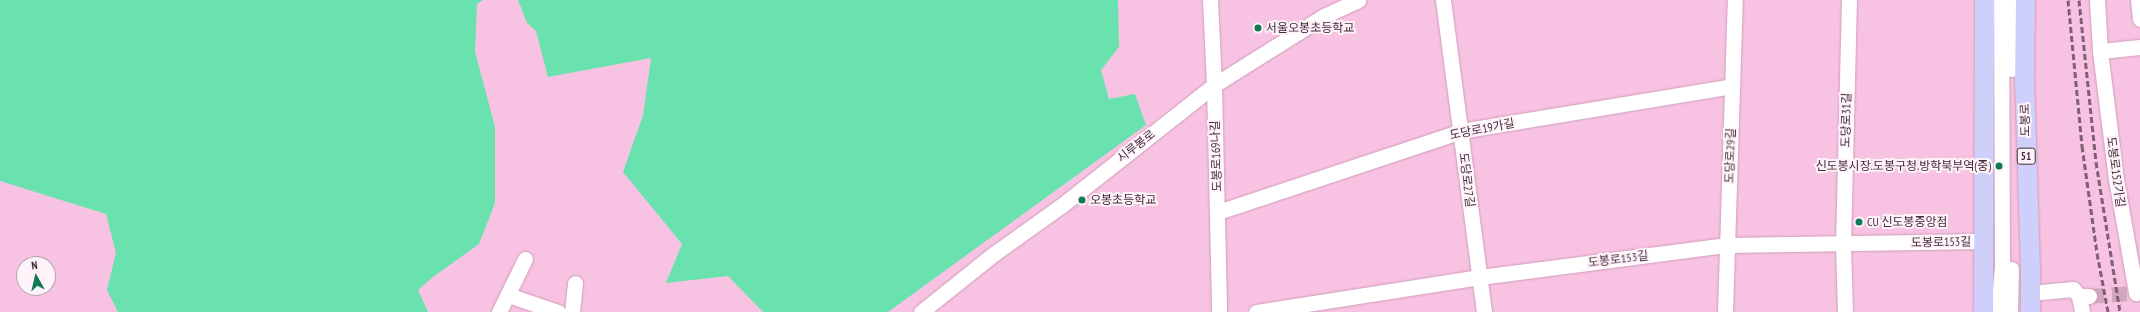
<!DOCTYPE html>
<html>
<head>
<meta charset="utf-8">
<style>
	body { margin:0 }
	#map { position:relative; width:2140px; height:312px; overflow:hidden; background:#f8c3e2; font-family:"PT Sans Narrow","Noto Sans KR",sans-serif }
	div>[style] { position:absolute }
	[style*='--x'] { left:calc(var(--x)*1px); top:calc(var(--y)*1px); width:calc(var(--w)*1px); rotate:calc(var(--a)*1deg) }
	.green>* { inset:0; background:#69e2af }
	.minor-tunnel>* { height:15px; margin-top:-7.5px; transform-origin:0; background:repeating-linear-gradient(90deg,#d3a5c0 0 15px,transparent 0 23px) }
	.roads { filter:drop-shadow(0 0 1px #d09dba) drop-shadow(0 0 1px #d09dba) }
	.minor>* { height:15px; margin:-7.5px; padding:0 7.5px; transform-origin:7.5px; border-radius:7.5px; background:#fff }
	.major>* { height:19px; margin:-9.5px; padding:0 9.5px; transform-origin:9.5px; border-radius:9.5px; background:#cecffb }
	.rail>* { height:3px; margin-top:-1.5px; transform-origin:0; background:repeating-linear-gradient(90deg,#7f5f72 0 6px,transparent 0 9px) }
	.dots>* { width:11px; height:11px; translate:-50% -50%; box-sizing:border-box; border:2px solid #fef3f9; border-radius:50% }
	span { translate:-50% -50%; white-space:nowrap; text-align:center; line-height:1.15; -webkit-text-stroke:4px #fef3f9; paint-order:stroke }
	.shield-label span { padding:1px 3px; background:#fef3f9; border:1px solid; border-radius:3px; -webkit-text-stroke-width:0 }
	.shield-label { font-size:11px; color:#412c38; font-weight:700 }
	.poi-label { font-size:12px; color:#412c38 }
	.left { translate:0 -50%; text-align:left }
	.right { translate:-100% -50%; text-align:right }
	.street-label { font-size:12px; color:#412c38 }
	.north { position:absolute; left:16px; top:256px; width:40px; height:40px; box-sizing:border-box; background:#fef3f9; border:1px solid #b2a3ac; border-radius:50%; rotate:352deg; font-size:11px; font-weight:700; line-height:16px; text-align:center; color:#412c38 }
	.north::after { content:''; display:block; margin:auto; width:14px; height:18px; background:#0c7b56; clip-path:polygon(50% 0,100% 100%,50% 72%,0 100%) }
</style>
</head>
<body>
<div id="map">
	<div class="green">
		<i style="clip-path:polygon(0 0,483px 0,477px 4px,475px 52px,495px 127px,495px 203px,479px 244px,433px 277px,418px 290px,428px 312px,118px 312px,107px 290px,116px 253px,106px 214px,0 181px)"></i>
		<i style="clip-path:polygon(518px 0,1118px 0,1119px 47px,1101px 70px,1109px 99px,1135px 94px,1146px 125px,888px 312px,763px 312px,728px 276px,666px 283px,682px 244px,623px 172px,643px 115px,651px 58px,548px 77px,536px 31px,527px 23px)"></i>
	</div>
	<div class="minor-tunnel">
		<i style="--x:2089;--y:296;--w:43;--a:-4"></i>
	</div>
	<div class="roads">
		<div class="minor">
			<i style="--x:1210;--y:0;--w:85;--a:87.3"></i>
			<i style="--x:1214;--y:85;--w:227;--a:88.7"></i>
			<i style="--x:1443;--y:0;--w:315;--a:82.5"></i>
			<i style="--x:2097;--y:0;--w:51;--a:86.6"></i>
			<i style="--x:2100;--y:51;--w:129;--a:82.9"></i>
			<i style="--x:2116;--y:179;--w:116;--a:80"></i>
			<i style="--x:2138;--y:0;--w:19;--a:84"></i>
			<i style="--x:2100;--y:51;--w:40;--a:-5.7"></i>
			<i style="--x:2012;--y:69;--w:69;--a:-90"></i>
			<i style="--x:1218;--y:212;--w:256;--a:-18.4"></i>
			<i style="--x:1461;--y:131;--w:275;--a:-9.4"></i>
			<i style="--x:2030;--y:293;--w:43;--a:-5.3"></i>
			<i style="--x:2073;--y:289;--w:9;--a:49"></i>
			<i style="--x:2079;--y:296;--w:10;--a:0"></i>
			<i style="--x:508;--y:295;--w:53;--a:18.8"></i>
			<i style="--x:2079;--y:296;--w:16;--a:79"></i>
			<i style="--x:499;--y:312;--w:59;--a:-63.9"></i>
			<i style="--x:572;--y:312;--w:29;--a:-84"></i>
			<i style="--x:921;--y:312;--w:95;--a:-38.6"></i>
			<i style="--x:995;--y:253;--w:81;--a:-35.5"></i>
			<i style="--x:1061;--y:206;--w:195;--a:-38.3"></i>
			<i style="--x:1214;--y:85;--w:130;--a:-32.1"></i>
			<i style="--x:1324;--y:16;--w:38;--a:-25"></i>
			<i style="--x:1256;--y:312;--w:227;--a:-8.9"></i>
			<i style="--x:1480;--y:277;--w:249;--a:-7.4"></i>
			<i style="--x:1727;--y:245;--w:255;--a:-0.9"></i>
			<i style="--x:1725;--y:312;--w:312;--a:-88.2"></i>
			<i style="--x:1845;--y:312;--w:68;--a:-91.7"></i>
			<i style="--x:1843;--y:244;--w:244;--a:-88.6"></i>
			<i style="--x:1998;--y:312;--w:46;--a:-85"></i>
			<i style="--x:2002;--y:266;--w:266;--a:-90.2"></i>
			<i style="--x:2010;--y:312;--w:43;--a:-88.7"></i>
		</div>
		<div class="major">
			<i style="--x:2025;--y:0;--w:77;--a:90.7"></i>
			<i style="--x:2024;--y:77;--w:188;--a:88.2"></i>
			<i style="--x:2030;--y:265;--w:47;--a:90"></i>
			<i style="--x:1983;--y:312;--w:312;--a:-89.8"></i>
		</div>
	</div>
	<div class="rail">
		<i style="--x:2068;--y:0;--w:147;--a:84.5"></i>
		<i style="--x:2082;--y:146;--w:108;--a:82"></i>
		<i style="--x:2097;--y:253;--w:60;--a:79.4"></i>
		<i style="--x:2079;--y:0;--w:163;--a:84"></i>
		<i style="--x:2096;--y:162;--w:152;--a:80.9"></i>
	</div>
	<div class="dots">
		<i style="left:1258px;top:28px;background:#0c7b56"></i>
		<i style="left:1999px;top:166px;background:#0c7b56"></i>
		<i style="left:1082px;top:200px;background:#0c7b56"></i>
		<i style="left:1859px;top:222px;background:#0c7b56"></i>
	</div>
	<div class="shield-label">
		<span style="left:2026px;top:156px">51</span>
	</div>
	<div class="poi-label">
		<span class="left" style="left:1266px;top:28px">서울오봉초등학교</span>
		<span class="right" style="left:1991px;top:166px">신도봉시장.도봉구청.방학북부역(중)</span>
		<span class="left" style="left:1090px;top:200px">오봉초등학교</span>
		<span class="left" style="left:1867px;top:222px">CU 신도봉중앙점</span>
	</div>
	<div class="street-label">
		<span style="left:1846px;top:120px;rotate:-89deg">도당로31길</span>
		<span style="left:2025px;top:120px;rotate:-91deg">도봉로</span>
		<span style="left:1482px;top:129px;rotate:-11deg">도당로19가길</span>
		<span style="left:1136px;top:146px;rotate:-38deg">시루봉로</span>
		<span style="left:1216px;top:156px;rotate:-92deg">도봉로169나길</span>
		<span style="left:1730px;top:156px;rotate:-88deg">도당로29길</span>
		<span style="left:2116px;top:172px;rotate:82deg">도봉로152가길</span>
		<span style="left:1467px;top:180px;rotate:83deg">도당로27길</span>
		<span style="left:1941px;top:242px;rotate:-1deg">도봉로153길</span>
		<span style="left:1618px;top:259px;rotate:-7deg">도봉로153길</span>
	</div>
	<div class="north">N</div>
</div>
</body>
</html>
